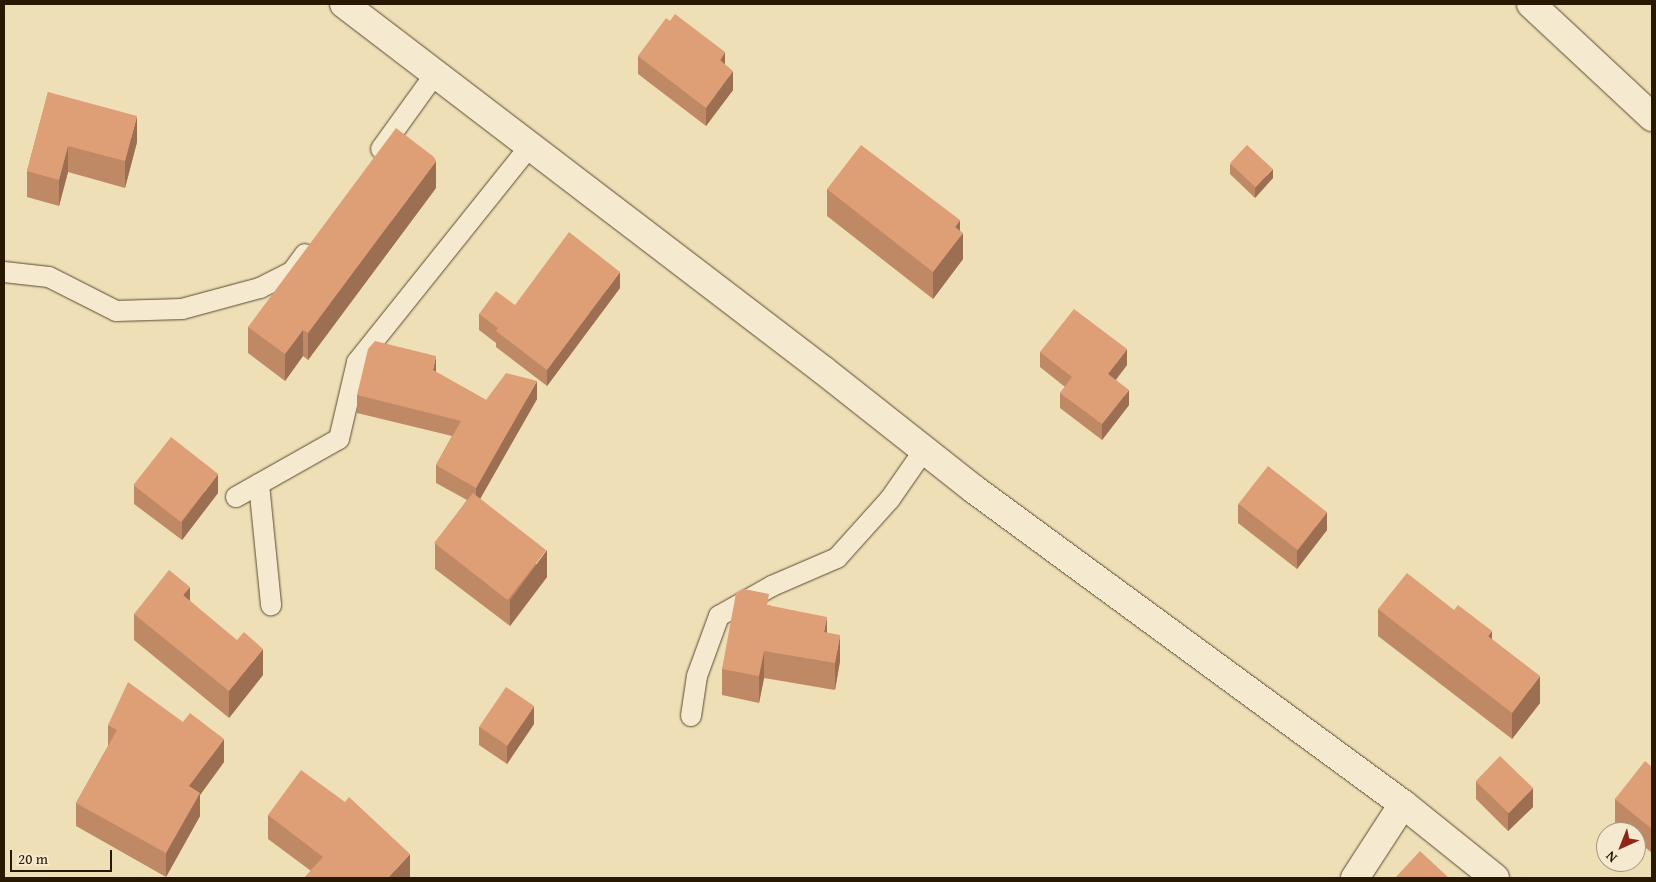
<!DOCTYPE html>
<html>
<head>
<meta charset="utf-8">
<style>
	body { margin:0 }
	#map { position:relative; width:1656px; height:882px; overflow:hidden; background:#efdfb7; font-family:"Gentium Book Plus",serif }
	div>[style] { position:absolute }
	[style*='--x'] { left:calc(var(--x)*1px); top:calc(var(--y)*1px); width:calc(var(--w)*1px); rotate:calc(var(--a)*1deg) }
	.roads { filter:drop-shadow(0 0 1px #5a4a2e) drop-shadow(0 0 1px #5a4a2e) }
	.lane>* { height:20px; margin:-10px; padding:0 10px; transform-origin:10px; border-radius:10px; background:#f5ead0 }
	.street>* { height:28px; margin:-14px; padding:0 14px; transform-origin:14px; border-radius:14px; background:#f5ead0 }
	.wall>* { inset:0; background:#c08965 }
	.shaded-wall>* { inset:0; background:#9c6f53 }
	.building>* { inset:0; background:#df9f76; transform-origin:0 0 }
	span { translate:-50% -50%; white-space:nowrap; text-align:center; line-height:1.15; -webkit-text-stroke:4px #f5ead0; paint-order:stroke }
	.frame { position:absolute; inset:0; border:5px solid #281800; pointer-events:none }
	.north { position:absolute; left:1596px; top:822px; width:50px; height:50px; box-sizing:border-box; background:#f5ead0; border:1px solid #a3967d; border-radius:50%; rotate:224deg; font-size:14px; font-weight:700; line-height:20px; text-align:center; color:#281800 }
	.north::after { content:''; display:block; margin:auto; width:18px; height:22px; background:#8f2418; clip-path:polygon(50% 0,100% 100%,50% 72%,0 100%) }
	.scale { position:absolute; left:10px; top:850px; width:102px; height:22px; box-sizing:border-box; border:2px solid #281800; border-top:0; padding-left:6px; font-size:15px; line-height:18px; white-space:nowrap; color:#281800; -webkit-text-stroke:4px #f5ead0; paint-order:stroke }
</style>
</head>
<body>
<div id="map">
	<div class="roads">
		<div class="lane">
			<i style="--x:381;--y:149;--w:92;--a:-54.2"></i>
			<i style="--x:4;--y:272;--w:45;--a:6.3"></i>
			<i style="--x:49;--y:277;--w:75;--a:26.9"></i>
			<i style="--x:116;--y:311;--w:66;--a:-1.7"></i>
			<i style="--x:182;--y:309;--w:81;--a:-15.1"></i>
			<i style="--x:260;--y:288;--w:36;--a:-27"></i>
			<i style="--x:292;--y:272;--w:22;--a:-54"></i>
			<i style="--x:259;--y:484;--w:122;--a:84.3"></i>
			<i style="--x:236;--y:497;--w:118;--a:-29.4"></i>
			<i style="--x:339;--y:439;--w:79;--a:-76.8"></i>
			<i style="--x:357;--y:362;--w:277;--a:-51.3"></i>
			<i style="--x:691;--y:716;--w:40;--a:-81.5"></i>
			<i style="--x:697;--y:676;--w:64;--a:-69.9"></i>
			<i style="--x:719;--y:616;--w:61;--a:-29.5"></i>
			<i style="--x:772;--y:586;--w:71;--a:-23.3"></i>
			<i style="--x:837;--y:558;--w:79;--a:-48.1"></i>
			<i style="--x:890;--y:499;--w:60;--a:-55.2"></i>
		</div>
		<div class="street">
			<i style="--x:344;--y:4;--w:603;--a:37.38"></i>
			<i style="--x:823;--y:370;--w:194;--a:38.3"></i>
			<i style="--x:975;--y:490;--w:531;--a:36.27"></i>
			<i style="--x:1403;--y:804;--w:118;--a:38.8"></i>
			<i style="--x:1531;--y:4;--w:166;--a:43"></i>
			<i style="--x:1355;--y:878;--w:88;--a:-57"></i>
		</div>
	</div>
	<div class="wall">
		<i style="clip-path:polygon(638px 56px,725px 65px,733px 90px,706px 126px,638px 74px)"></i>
		<i style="clip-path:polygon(48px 92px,137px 142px,125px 188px,68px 172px,59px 206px,27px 197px,27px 171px)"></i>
		<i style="clip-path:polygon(1230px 164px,1273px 178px,1255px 198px,1230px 174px)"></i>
		<i style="clip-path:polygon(436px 188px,308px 360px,303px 356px,285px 381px,248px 353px,248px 327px)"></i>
		<i style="clip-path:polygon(827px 189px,960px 230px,963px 259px,933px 299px,827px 216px)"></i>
		<i style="clip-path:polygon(620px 288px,547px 386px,496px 347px,496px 343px,479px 330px,479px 314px,515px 305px)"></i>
		<i style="clip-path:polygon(1040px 352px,1127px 365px,1116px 380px,1129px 405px,1102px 440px,1060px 408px,1060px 393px,1065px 387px,1040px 367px)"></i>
		<i style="clip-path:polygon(436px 372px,486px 400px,537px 399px,480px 499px,547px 577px,510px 626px,435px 569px,435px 543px,467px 500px,436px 483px,436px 465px,452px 436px,357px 413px,357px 395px)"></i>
		<i style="clip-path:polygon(134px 485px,218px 493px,182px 540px,134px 504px)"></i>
		<i style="clip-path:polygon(1238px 504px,1327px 530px,1297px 569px,1238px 523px)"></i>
		<i style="clip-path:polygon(190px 601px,263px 675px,229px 718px,134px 640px,134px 614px)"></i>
		<i style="clip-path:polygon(769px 605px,827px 632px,840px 661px,835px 690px,764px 678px,759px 703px,722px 695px,722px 669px)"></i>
		<i style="clip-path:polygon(1378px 609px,1454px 610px,1492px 639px,1540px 703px,1512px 739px,1378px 636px)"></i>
		<i style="clip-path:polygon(534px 724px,507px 764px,479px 745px,479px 727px)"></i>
		<i style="clip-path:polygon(108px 725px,224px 762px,200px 795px,200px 816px,166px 877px,76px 826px,76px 803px,108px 746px)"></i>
		<i style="clip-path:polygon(1652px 767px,1652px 853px,1636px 840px,1636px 832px,1626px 832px,1615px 823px,1615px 799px)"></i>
		<i style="clip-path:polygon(1476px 781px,1533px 807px,1508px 831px,1476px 799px)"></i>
		<i style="clip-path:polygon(268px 815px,410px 878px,311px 871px,268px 839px)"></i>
	</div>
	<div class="shaded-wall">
		<i style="clip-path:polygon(725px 52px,725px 71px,720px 60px)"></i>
		<i style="clip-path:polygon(733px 71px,733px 90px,706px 126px,706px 108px)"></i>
		<i style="clip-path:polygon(137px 116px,137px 142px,125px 188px,125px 161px)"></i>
		<i style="clip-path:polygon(68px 146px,68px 172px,59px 206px,59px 180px)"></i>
		<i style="clip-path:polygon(436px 161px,436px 188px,308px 360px,308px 333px)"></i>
		<i style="clip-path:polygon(1273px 169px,1273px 178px,1255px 198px,1255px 188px)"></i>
		<i style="clip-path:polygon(960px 220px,960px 237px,963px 233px,963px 259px,933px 299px,933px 272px,955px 227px)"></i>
		<i style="clip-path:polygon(620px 272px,620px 288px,547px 386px,547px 370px)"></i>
		<i style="clip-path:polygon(303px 330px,303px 356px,285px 381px,285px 354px)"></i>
		<i style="clip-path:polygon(1127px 349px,1127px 365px,1108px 389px,1108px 374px)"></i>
		<i style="clip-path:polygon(436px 356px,436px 374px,433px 370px)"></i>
		<i style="clip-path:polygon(537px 381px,537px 399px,476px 506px,476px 488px)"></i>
		<i style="clip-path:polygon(1129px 390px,1129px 405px,1102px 440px,1102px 424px)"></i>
		<i style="clip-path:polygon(218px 474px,218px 493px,182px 540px,182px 522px)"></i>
		<i style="clip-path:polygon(1327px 512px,1327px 530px,1297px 569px,1297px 551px)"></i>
		<i style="clip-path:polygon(547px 550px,547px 577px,510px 626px,510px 600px)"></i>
		<i style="clip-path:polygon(190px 587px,190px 613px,183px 595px)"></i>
		<i style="clip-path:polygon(827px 617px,827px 644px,824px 632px)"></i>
		<i style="clip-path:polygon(1492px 631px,1492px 657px,1488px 636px)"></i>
		<i style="clip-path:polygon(840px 635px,840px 661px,835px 690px,835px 663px)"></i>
		<i style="clip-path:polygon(263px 649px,263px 675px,229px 718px,229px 691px)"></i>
		<i style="clip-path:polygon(764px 651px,764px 678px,759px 703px,759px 676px)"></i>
		<i style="clip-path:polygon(1540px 676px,1540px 703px,1512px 739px,1512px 713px)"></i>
		<i style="clip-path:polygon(534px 706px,534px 724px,507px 764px,507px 746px)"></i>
		<i style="clip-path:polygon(224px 739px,224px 762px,200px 795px,200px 816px,166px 877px,166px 853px,189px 786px)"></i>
		<i style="clip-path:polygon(1533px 788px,1533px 807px,1508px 831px,1508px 813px)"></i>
		<i style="clip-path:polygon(410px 854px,410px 878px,388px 878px)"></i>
	</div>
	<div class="building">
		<i style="clip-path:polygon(675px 14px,725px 52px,720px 60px,733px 71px,706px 108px,638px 56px,666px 18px,670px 21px)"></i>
		<i style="clip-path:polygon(48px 92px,137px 116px,125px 161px,68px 146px,59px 180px,27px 171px)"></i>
		<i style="clip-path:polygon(396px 128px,434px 157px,436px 161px,308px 333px,303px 330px,285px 354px,248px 327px)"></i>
		<i style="clip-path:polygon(861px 145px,960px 220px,955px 227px,963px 233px,933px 272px,827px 189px)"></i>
		<i style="left:1247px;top:145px;width:35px;height:25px;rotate:43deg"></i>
		<i style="clip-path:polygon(569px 232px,620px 272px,547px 370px,496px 331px,498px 328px,479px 314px,496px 291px,515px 305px)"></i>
		<i style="clip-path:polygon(1074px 309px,1127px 349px,1108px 374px,1129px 390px,1102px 424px,1060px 393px,1072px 377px,1040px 352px)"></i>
		<i style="clip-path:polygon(375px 341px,436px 356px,433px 370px,486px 400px,506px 373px,537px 381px,476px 488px,436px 465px,461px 421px,357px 395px,368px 349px)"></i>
		<i style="left:171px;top:437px;width:60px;height:61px;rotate:38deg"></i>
		<i style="left:1268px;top:466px;width:75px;height:48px;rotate:38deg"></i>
		<i style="left:473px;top:493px;width:93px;height:63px;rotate:38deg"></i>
		<i style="clip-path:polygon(169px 570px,190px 587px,183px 595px,237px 640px,244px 632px,263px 649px,229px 691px,134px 614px)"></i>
		<i style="clip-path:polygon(1407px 573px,1454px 610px,1458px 605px,1492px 631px,1488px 636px,1540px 676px,1512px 713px,1378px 609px)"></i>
		<i style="clip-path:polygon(744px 589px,769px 594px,767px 605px,827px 617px,824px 632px,840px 635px,835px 663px,764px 651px,759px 676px,722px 669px,736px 593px)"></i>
		<i style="clip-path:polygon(128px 682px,183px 722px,190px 713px,224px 739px,189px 786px,200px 793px,166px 853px,76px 803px,117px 730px,108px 725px)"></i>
		<i style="left:506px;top:687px;width:34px;height:48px;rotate:34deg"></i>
		<i style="left:1500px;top:756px;width:46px;height:35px;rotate:44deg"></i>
		<i style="clip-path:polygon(1645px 761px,1652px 767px,1652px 829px,1615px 799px)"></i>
		<i style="clip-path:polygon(301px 770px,345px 802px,349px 797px,410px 854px,388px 878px,304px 878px,323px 857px,268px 815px)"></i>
		<i style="clip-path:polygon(1420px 851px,1449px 878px,1395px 878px)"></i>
	</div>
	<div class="frame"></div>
	<div class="north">N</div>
	<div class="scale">20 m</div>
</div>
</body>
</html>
